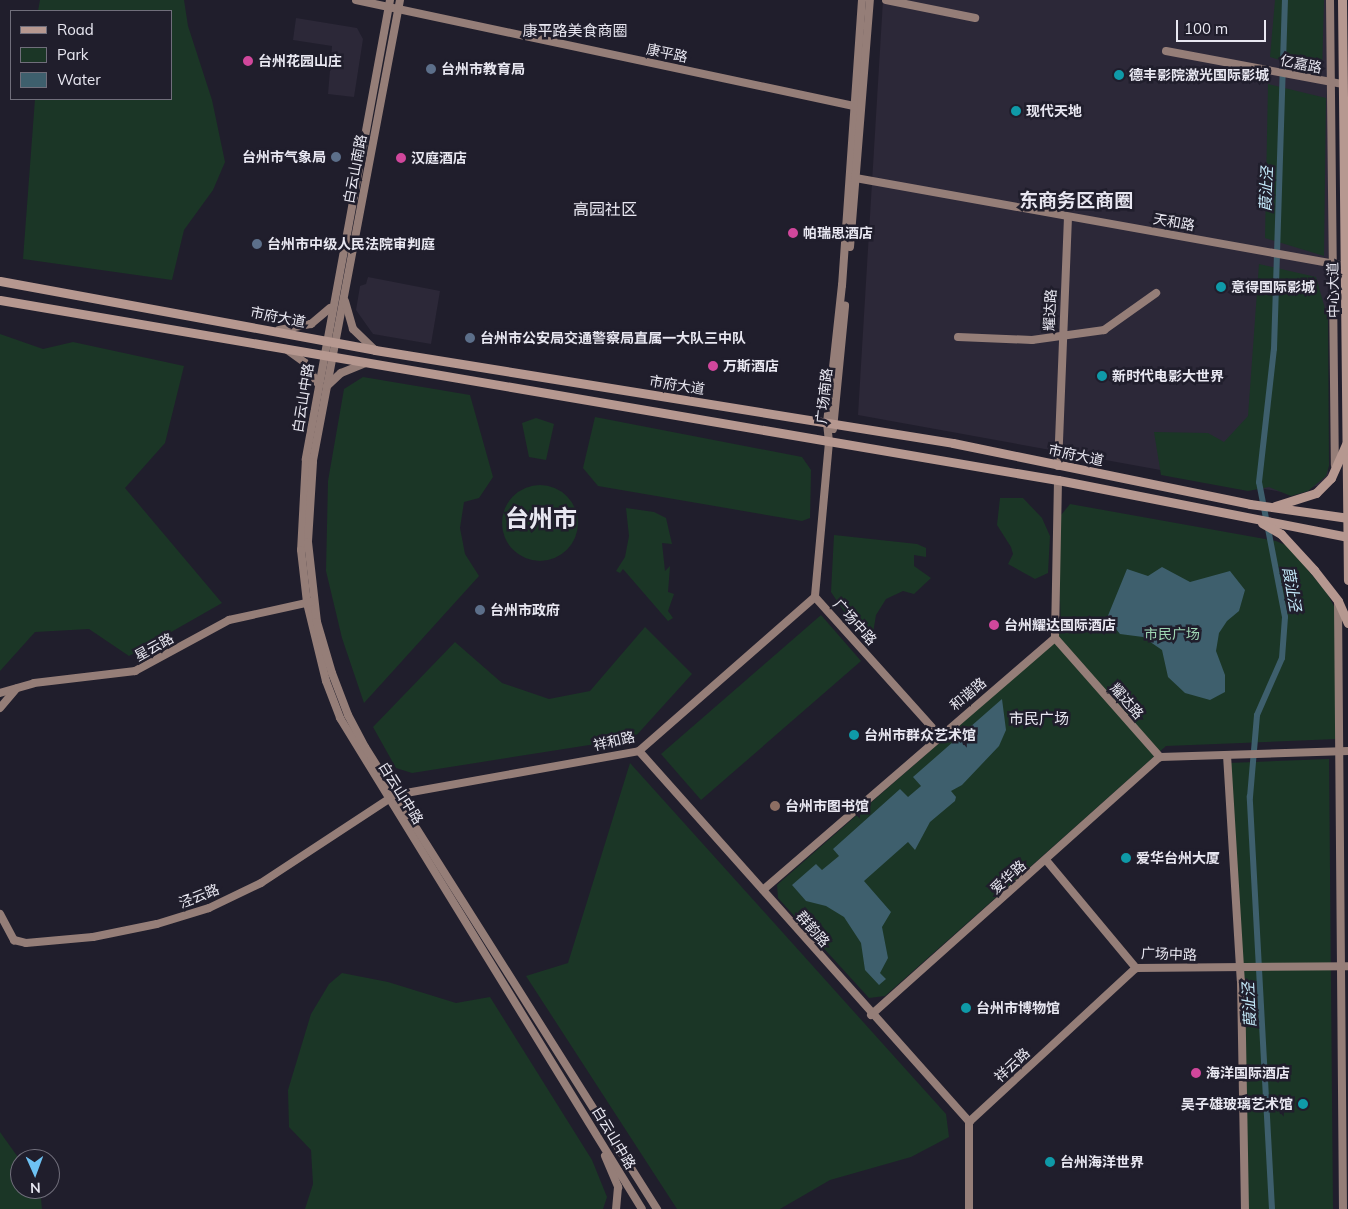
<!DOCTYPE html>
<html>
<head>
<meta charset="utf-8">
<style>
	body { margin:0 }
	#map { position:relative; width:1348px; height:1209px; overflow:hidden; background:#201e2c; font-family:Mulish,"Noto Sans SC",sans-serif }
	div>[style] { position:absolute }
	[style*='--x'] { left:calc(var(--x)*1px); top:calc(var(--y)*1px); width:calc(var(--w)*1px); rotate:calc(var(--a)*1deg) }
	.commercial>* { inset:0; background:#2c2838 }
	.green>* { inset:0; background:#1b3626; transform-origin:0 0 }
	.round { border-radius:50% }
	.water>* { inset:0; background:#3e5f6d }
	.canal>* { height:6px; margin:-3px; padding:0 3px; transform-origin:3px; border-radius:3px; background:#3e5f6d }
	.secondary>* { height:8px; margin:-4px; padding:0 4px; transform-origin:4px; border-radius:4px; background:#957e78 }
	.primary>* { height:9px; margin:-4.5px; padding:0 4.5px; transform-origin:4.5px; border-radius:4.5px; background:#b69890 }
	.dots>* { width:14px; height:14px; translate:-50% -50%; box-sizing:border-box; border:2px solid #201e2c; border-radius:50% }
	span { translate:-50% -50%; white-space:nowrap; text-align:center; line-height:1.15; -webkit-text-stroke:5px #201e2c; paint-order:stroke }
	.street-label { font-size:14px; color:#e8e7f1 }
	.poi-label { font-size:14px; color:#e8e7f1; font-weight:700 }
	.left { translate:0 -50%; text-align:left }
	.right { translate:-100% -50%; text-align:right }
	.park-label { font-size:14px; color:#9ed5b2 }
	.neighbourhood-label { font-size:15px; color:#e8e7f1 }
	.water-label { font-size:15px; color:#c3e9f9; font-style:italic }
	.quarter-label { font-size:16px; color:#e8e7f1 }
	.district-label { font-size:19px; color:#e8e7f1; font-weight:700 }
	.town-label { font-size:24px; color:#e8e7f1; font-weight:700 }
	.legend { position:absolute; left:10px; top:10px; width:162px; height:90px; box-sizing:border-box; background:#201e2c; border:1px solid #706e7b; margin:0; padding:6px 9px; list-style:none; font-size:15px; color:#e8e7f1 }
	.legend li { display:flex; align-items:center; gap:10px; height:25px }
	.legend b { width:25px; border:1px solid #706e7b }
	.north { position:absolute; left:10px; top:1149px; width:50px; height:50px; box-sizing:border-box; background:#201e2c; border:1px solid #706e7b; border-radius:50%; rotate:178deg; font-size:14px; font-weight:700; line-height:20px; text-align:center; color:#e8e7f1 }
	.north::after { content:''; display:block; margin:auto; width:18px; height:22px; background:#6ec2f3; clip-path:polygon(50% 0,100% 100%,50% 72%,0 100%) }
	.scale { position:absolute; left:1176px; top:20px; width:90px; height:22px; box-sizing:border-box; border:2px solid #e8e7f1; border-top:0; padding-left:6px; font-size:15px; line-height:18px; white-space:nowrap; color:#e8e7f1; -webkit-text-stroke:4px #201e2c; paint-order:stroke }
</style>
</head>
<body>
<div id="map">
	<div class="commercial">
		<i style="clip-path:polygon(883px 0,1328px 0,1328px 484px,1282px 492px,858px 415px)"></i>
		<i style="clip-path:polygon(296px 18px,357px 28px,363px 39px,354px 97px,328px 94px,332px 46px,293px 40px)"></i>
		<i style="clip-path:polygon(368px 277px,440px 291px,431px 344px,373px 334px,356px 310px,360px 286px,366px 284px)"></i>
	</div>
	<div class="green">
		<i style="clip-path:polygon(40px 0,184px 0,188px 26px,212px 100px,225px 162px,213px 190px,184px 230px,172px 280px,23px 259px,35px 99px,171px 99px,171px 11px,38px 11px)"></i>
		<i style="clip-path:polygon(1275px 0,1324px 0,1322px 73px,1270px 57px)"></i>
		<i style="clip-path:polygon(1268px 84px,1326px 98px,1324px 256px,1265px 238px)"></i>
		<i style="clip-path:polygon(1259px 264px,1316px 277px,1328px 319px,1329px 466px,1326px 476px,1308px 491px,1291px 496px,1269px 487px,1248px 491px,1161px 475px,1154px 432px,1208px 433px,1224px 442px,1248px 416px)"></i>
		<i style="clip-path:polygon(0 334px,43px 349px,73px 342px,184px 366px,165px 443px,125px 488px,222px 603px,129px 656px,89px 629px,35px 632px,0 671px)"></i>
		<i style="clip-path:polygon(363px 377px,470px 395px,493px 477px,479px 498px,464px 502px,460px 528px,465px 554px,479px 576px,364px 703px,342px 638px,326px 571px,328px 481px,344px 389px)"></i>
		<i style="clip-path:polygon(595px 417px,802px 457px,811px 470px,810px 518px,802px 521px,598px 486px,583px 468px)"></i>
		<i style="clip-path:polygon(536px 418px,554px 424px,546px 460px,529px 457px,522px 423px)"></i>
		<i class="round" style="left:502px;top:485px;width:76px;height:76px"></i>
		<i style="clip-path:polygon(1000px 498px,1023px 498px,1042px 518px,1050px 536px,1048px 573px,1035px 579px,1008px 564px,1013px 554px,1011px 547px,997px 525px)"></i>
		<i style="clip-path:polygon(1070px 504px,1276px 541px,1288px 546px,1327px 593px,1336px 610px,1337px 739px,1166px 746px,885px 996px,869px 998px,778px 898px,777px 885px,1043px 652px,1061px 627px,1057px 520px)"></i>
		<i style="clip-path:polygon(626px 508px,654px 512px,666px 518px,672px 544px,662px 543px,665px 571px,670px 566px,668px 592px,674px 594px,668px 611px,673px 618px,668px 621px,623px 569px,620px 573px,616px 571px,625px 557px,629px 536px)"></i>
		<i style="clip-path:polygon(834px 535px,917px 544px,926px 548px,926px 557px,914px 555px,914px 566px,931px 578px,914px 594px,903px 591px,886px 599px,876px 615px,873px 633px,863px 640px,831px 592px)"></i>
		<i style="left:821px;top:615px;width:61px;height:212px;rotate:49deg"></i>
		<i style="clip-path:polygon(645px 627px,692px 674px,634px 738px,412px 773px,396px 768px,373px 727px,455px 642px,502px 683px,549px 699px,590px 691px)"></i>
		<i style="clip-path:polygon(1329px 759px,1333px 1209px,1245px 1209px,1241px 981px,1228px 763px)"></i>
		<i style="clip-path:polygon(630px 763px,946px 1114px,949px 1137px,911px 1157px,830px 1180px,780px 1209px,677px 1209px,526px 976px,568px 963px)"></i>
		<i style="clip-path:polygon(342px 973px,388px 982px,456px 1003px,490px 997px,592px 1160px,607px 1197px,603px 1209px,305px 1209px,313px 1184px,311px 1150px,289px 1127px,288px 1090px,311px 1014px,329px 984px)"></i>
		<i style="clip-path:polygon(0 1132px,20px 1160px,20px 1189px,40px 1189px,42px 1209px,0 1209px)"></i>
	</div>
	<div class="water">
		<i style="clip-path:polygon(1162px 567px,1190px 582px,1230px 571px,1245px 590px,1239px 611px,1227px 621px,1219px 633px,1216px 651px,1225px 675px,1225px 692px,1210px 700px,1185px 693px,1168px 677px,1162px 650px,1143px 637px,1120px 634px,1107px 618px,1127px 569px,1148px 576px)"></i>
		<i style="clip-path:polygon(1002px 699px,1006px 730px,999px 746px,962px 785px,951px 791px,956px 797px,955px 801px,930px 822px,915px 850px,908px 842px,864px 881px,891px 912px,882px 927px,888px 958px,880px 973px,886px 979px,879px 985px,865px 970px,861px 943px,844px 917px,826px 906px,806px 901px,792px 885px,816px 864px,822px 870px,839px 856px,833px 849px,900px 789px,908px 797px,921px 786px,913px 777px)"></i>
	</div>
	<div class="canal">
		<i style="--x:1272;--y:1209;--w:413;--a:-93.1"></i>
		<i style="--x:1250;--y:797;--w:82;--a:-85.1"></i>
		<i style="--x:1257;--y:715;--w:62;--a:-66.3"></i>
		<i style="--x:1282;--y:658;--w:41;--a:-85.8"></i>
		<i style="--x:1285;--y:617;--w:137;--a:-100.9"></i>
		<i style="--x:1259;--y:482;--w:134;--a:-83.6"></i>
		<i style="--x:1274;--y:349;--w:349;--a:-88.2"></i>
	</div>
	<div class="secondary">
		<i style="--x:356;--y:0;--w:509;--a:12.02"></i>
		<i style="--x:390;--y:0;--w:467;--a:100.4"></i>
		<i style="--x:306;--y:459;--w:91;--a:93.1"></i>
		<i style="--x:301;--y:550;--w:53;--a:83.5"></i>
		<i style="--x:307;--y:603;--w:80;--a:76.3"></i>
		<i style="--x:326;--y:681;--w:40;--a:69"></i>
		<i style="--x:340;--y:718;--w:576;--a:58.41"></i>
		<i style="--x:400;--y:0;--w:470;--a:100.7"></i>
		<i style="--x:313;--y:462;--w:80;--a:93.6"></i>
		<i style="--x:308;--y:542;--w:81;--a:83.6"></i>
		<i style="--x:317;--y:622;--w:53;--a:73.6"></i>
		<i style="--x:332;--y:673;--w:45;--a:69.1"></i>
		<i style="--x:348;--y:715;--w:36;--a:62"></i>
		<i style="--x:365;--y:747;--w:547;--a:57.71"></i>
		<i style="--x:862;--y:0;--w:286;--a:94"></i>
		<i style="--x:842;--y:285;--w:139;--a:96.2"></i>
		<i style="--x:827;--y:423;--w:19;--a:84"></i>
		<i style="--x:829;--y:442;--w:156;--a:95.2"></i>
		<i style="--x:815;--y:597;--w:186;--a:48.1"></i>
		<i style="--x:886;--y:0;--w:91;--a:11.4"></i>
		<i style="--x:1330;--y:0;--w:465;--a:89.4"></i>
		<i style="--x:1166;--y:51;--w:180;--a:10.6"></i>
		<i style="--x:850;--y:177;--w:504;--a:10.17"></i>
		<i style="--x:850;--y:247;--w:248;--a:-85.4"></i>
		<i style="--x:345;--y:301;--w:29;--a:74"></i>
		<i style="--x:353;--y:329;--w:29;--a:44"></i>
		<i style="--x:279;--y:330;--w:33;--a:-11"></i>
		<i style="--x:311;--y:324;--w:25;--a:-40"></i>
		<i style="--x:958;--y:337;--w:74;--a:2.3"></i>
		<i style="--x:1032;--y:340;--w:73;--a:-7.9"></i>
		<i style="--x:1104;--y:330;--w:64;--a:-35.4"></i>
		<i style="--x:286;--y:349;--w:24;--a:36"></i>
		<i style="--x:305;--y:363;--w:25;--a:58"></i>
		<i style="--x:327;--y:386;--w:19;--a:-43"></i>
		<i style="--x:341;--y:373;--w:27;--a:-22"></i>
		<i style="--x:833;--y:429;--w:124;--a:-84.4"></i>
		<i style="--x:1058;--y:466;--w:249;--a:-87.7"></i>
		<i style="--x:1058;--y:480;--w:158;--a:91.1"></i>
		<i style="--x:1055;--y:638;--w:159;--a:48.6"></i>
		<i style="--x:1160;--y:757;--w:188;--a:-1.8"></i>
		<i style="--x:1338;--y:603;--w:606;--a:89.53"></i>
		<i style="--x:0;--y:693;--w:35;--a:-16"></i>
		<i style="--x:34;--y:683;--w:102;--a:-6.8"></i>
		<i style="--x:135;--y:671;--w:107;--a:-28.5"></i>
		<i style="--x:229;--y:620;--w:84;--a:-12.4"></i>
		<i style="--x:0;--y:708;--w:25;--a:-50"></i>
		<i style="--x:639;--y:751;--w:497;--a:48.3"></i>
		<i style="--x:1227;--y:755;--w:226;--a:86.5"></i>
		<i style="--x:1241;--y:981;--w:228;--a:89"></i>
		<i style="--x:1046;--y:860;--w:141;--a:50.2"></i>
		<i style="--x:1136;--y:968;--w:212;--a:-0.5"></i>
		<i style="--x:763;--y:890;--w:386;--a:-40.8"></i>
		<i style="--x:0;--y:914;--w:30;--a:62"></i>
		<i style="--x:14;--y:940;--w:12;--a:14"></i>
		<i style="--x:26;--y:943;--w:67;--a:-5.1"></i>
		<i style="--x:93;--y:937;--w:65;--a:-11.5"></i>
		<i style="--x:157;--y:924;--w:54;--a:-17.1"></i>
		<i style="--x:209;--y:908;--w:58;--a:-25.7"></i>
		<i style="--x:261;--y:883;--w:160;--a:-33.3"></i>
		<i style="--x:395;--y:795;--w:248;--a:-10.2"></i>
		<i style="--x:639;--y:751;--w:234;--a:-41.2"></i>
		<i style="--x:871;--y:1015;--w:387;--a:-41.8"></i>
		<i style="--x:605;--y:1156;--w:34;--a:67"></i>
		<i style="--x:618;--y:1187;--w:22;--a:95"></i>
		<i style="--x:969;--y:1209;--w:87;--a:-90"></i>
		<i style="--x:969;--y:1122;--w:227;--a:-42.7"></i>
	</div>
	<div class="primary">
		<i style="--x:1342;--y:0;--w:580;--a:89.41"></i>
		<i style="--x:0;--y:281;--w:381;--a:10.4"></i>
		<i style="--x:375;--y:350;--w:585;--a:9.14"></i>
		<i style="--x:953;--y:443;--w:303;--a:11.6"></i>
		<i style="--x:1250;--y:504;--w:99;--a:8.1"></i>
		<i style="--x:0;--y:300;--w:1073;--a:9.66"></i>
		<i style="--x:1058;--y:480;--w:296;--a:11.1"></i>
		<i style="--x:1275;--y:506;--w:43;--a:-17.6"></i>
		<i style="--x:1316;--y:493;--w:21;--a:-45"></i>
		<i style="--x:1331;--y:478;--w:37;--a:-66"></i>
		<i style="--x:1262;--y:523;--w:22;--a:30"></i>
		<i style="--x:1281;--y:534;--w:49;--a:47.5"></i>
		<i style="--x:1314;--y:570;--w:39;--a:52"></i>
		<i style="--x:1338;--y:601;--w:24;--a:66"></i>
	</div>
	<div class="dots">
		<i style="left:248px;top:61px;background:#d1479c"></i>
		<i style="left:431px;top:69px;background:#5c6f8a"></i>
		<i style="left:1119px;top:75px;background:#0f9aa8"></i>
		<i style="left:1016px;top:111px;background:#0f9aa8"></i>
		<i style="left:336px;top:157px;background:#5c6f8a"></i>
		<i style="left:401px;top:158px;background:#d1479c"></i>
		<i style="left:793px;top:233px;background:#d1479c"></i>
		<i style="left:257px;top:244px;background:#5c6f8a"></i>
		<i style="left:1221px;top:287px;background:#0f9aa8"></i>
		<i style="left:470px;top:338px;background:#5c6f8a"></i>
		<i style="left:713px;top:366px;background:#d1479c"></i>
		<i style="left:1102px;top:376px;background:#0f9aa8"></i>
		<i style="left:480px;top:610px;background:#5c6f8a"></i>
		<i style="left:994px;top:625px;background:#d1479c"></i>
		<i style="left:854px;top:735px;background:#0f9aa8"></i>
		<i style="left:775px;top:806px;background:#8d6e63"></i>
		<i style="left:1126px;top:858px;background:#0f9aa8"></i>
		<i style="left:966px;top:1008px;background:#0f9aa8"></i>
		<i style="left:1196px;top:1073px;background:#d1479c"></i>
		<i style="left:1303px;top:1104px;background:#0f9aa8"></i>
		<i style="left:1050px;top:1162px;background:#0f9aa8"></i>
	</div>
	<div class="street-label">
		<span style="left:667px;top:53px;rotate:12deg">康平路</span>
		<span style="left:1301px;top:64px;rotate:11deg">亿嘉路</span>
		<span style="left:355px;top:169px;rotate:-79deg">白云山南路</span>
		<span style="left:1174px;top:222px;rotate:10deg">天和路</span>
		<span style="left:1333px;top:290px;rotate:-91deg">中心大道</span>
		<span style="left:1050px;top:310px;rotate:-87deg">耀达路</span>
		<span style="left:278px;top:317px;rotate:11deg">市府大道</span>
		<span style="left:677px;top:385px;rotate:9deg">市府大道</span>
		<span style="left:824px;top:396px;rotate:-84deg">广场南路</span>
		<span style="left:303px;top:398px;rotate:-81deg">白云山中路</span>
		<span style="left:1076px;top:455px;rotate:12deg">市府大道</span>
		<span style="left:855px;top:622px;rotate:48deg">广场中路</span>
		<span style="left:154px;top:647px;rotate:-29deg">星云路</span>
		<span style="left:968px;top:694px;rotate:-40deg">和谐路</span>
		<span style="left:1127px;top:701px;rotate:49deg">耀达路</span>
		<span style="left:614px;top:741px;rotate:-13deg">祥和路</span>
		<span style="left:401px;top:793px;rotate:58deg">白云山中路</span>
		<span style="left:1008px;top:877px;rotate:-42deg">爱华路</span>
		<span style="left:199px;top:896px;rotate:-21deg">泾云路</span>
		<span style="left:813px;top:929px;rotate:49deg">群韵路</span>
		<span style="left:1169px;top:954px;rotate:2deg">广场中路</span>
		<span style="left:1012px;top:1065px;rotate:-43deg">祥云路</span>
		<span style="left:614px;top:1138px;rotate:59deg">白云山中路</span>
	</div>
	<div class="poi-label">
		<span class="left" style="left:258px;top:61px">台州花园山庄</span>
		<span class="left" style="left:441px;top:69px">台州市教育局</span>
		<span class="left" style="left:1129px;top:75px">德丰影院激光国际影城</span>
		<span class="left" style="left:1026px;top:111px">现代天地</span>
		<span class="right" style="left:326px;top:157px">台州市气象局</span>
		<span class="left" style="left:411px;top:158px">汉庭酒店</span>
		<span class="left" style="left:803px;top:233px">帕瑞思酒店</span>
		<span class="left" style="left:267px;top:244px">台州市中级人民法院审判庭</span>
		<span class="left" style="left:1231px;top:287px">意得国际影城</span>
		<span class="left" style="left:480px;top:338px">台州市公安局交通警察局直属一大队三中队</span>
		<span class="left" style="left:723px;top:366px">万斯酒店</span>
		<span class="left" style="left:1112px;top:376px">新时代电影大世界</span>
		<span class="left" style="left:490px;top:610px">台州市政府</span>
		<span class="left" style="left:1004px;top:625px">台州耀达国际酒店</span>
		<span class="left" style="left:864px;top:735px">台州市群众艺术馆</span>
		<span class="left" style="left:785px;top:806px">台州市图书馆</span>
		<span class="left" style="left:1136px;top:858px">爱华台州大厦</span>
		<span class="left" style="left:976px;top:1008px">台州市博物馆</span>
		<span class="left" style="left:1206px;top:1073px">海洋国际酒店</span>
		<span class="right" style="left:1293px;top:1104px">吴子雄玻璃艺术馆</span>
		<span class="left" style="left:1060px;top:1162px">台州海洋世界</span>
	</div>
	<div class="park-label">
		<span style="left:1172px;top:634px">市民广场</span>
	</div>
	<div class="neighbourhood-label">
		<span style="left:575px;top:31px">康平路美食商圈</span>
		<span style="left:1039px;top:719px">市民广场</span>
	</div>
	<div class="water-label">
		<span style="left:1266px;top:189px;rotate:-88deg">葭沚泾</span>
		<span style="left:1292px;top:589px;rotate:80deg">葭沚泾</span>
		<span style="left:1249px;top:1005px;rotate:-93deg">葭沚泾</span>
	</div>
	<div class="quarter-label">
		<span style="left:605px;top:209px">高园社区</span>
	</div>
	<div class="district-label">
		<span style="left:1076px;top:201px">东商务区商圈</span>
	</div>
	<div class="town-label">
		<span style="left:541px;top:519px">台州市</span>
	</div>
	<ul class="legend">
	<li><b style="height:6px;background:#b69890"></b>Road</li>
	<li><b style="height:14px;background:#1b3626"></b>Park</li>
	<li><b style="height:14px;background:#3e5f6d"></b>Water</li>
	</ul>
	<div class="north">N</div>
	<div class="scale">100 m</div>
</div>
</body>
</html>
